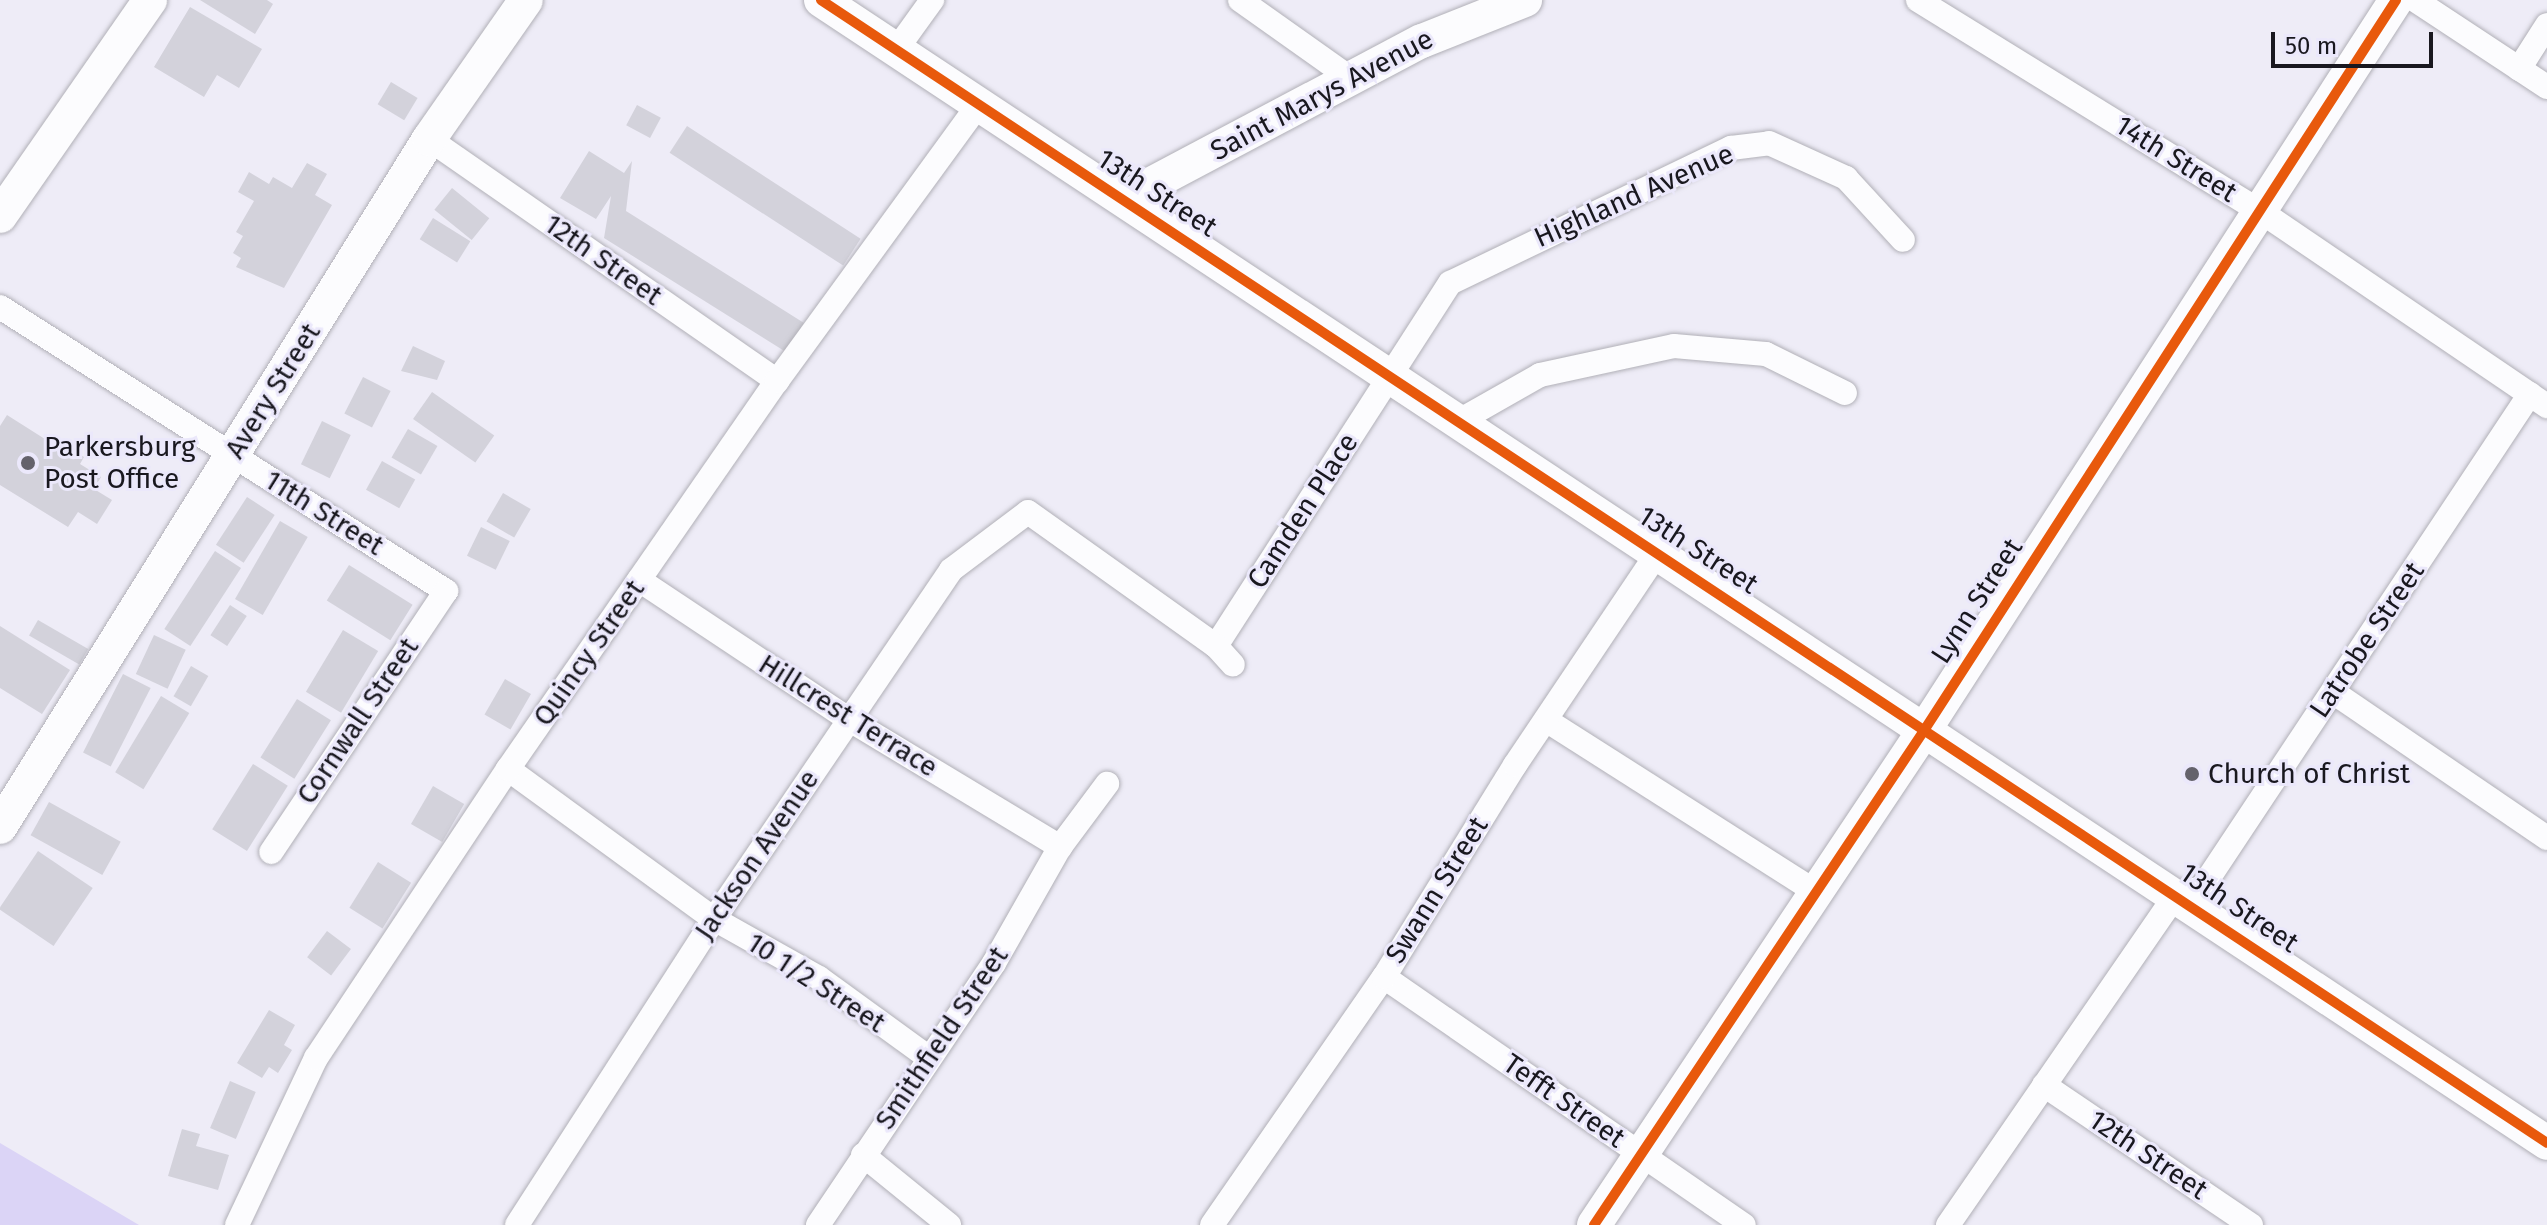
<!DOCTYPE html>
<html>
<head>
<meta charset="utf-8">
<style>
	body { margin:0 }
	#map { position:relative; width:2547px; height:1225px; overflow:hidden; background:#eeecf7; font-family:"Fira Sans",sans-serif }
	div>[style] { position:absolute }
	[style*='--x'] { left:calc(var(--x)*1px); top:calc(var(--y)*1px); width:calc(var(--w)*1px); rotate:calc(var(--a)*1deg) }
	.green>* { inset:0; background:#dbd4f6 }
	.building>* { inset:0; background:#d3d2db; transform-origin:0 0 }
	.roads { filter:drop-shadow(0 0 2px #b1b0b7) drop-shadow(0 0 2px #b1b0b7) }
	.street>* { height:24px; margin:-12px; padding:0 12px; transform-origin:12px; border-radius:12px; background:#fcfcfe }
	.secondary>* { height:34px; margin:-17px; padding:0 17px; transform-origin:17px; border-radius:17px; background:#fcfcfe }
	.cycleway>* { height:10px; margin:-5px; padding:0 5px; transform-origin:5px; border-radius:5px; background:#e8590c }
	.dots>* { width:22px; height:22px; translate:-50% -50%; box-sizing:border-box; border:4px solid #ebe8fb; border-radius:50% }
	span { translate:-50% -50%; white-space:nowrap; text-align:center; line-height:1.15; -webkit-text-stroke:6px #ebe8fb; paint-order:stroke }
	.street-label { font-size:28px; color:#19181f }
	.poi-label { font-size:28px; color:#19181f }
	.left { translate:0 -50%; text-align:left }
	.scale { position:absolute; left:2271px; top:32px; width:162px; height:36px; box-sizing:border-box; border:4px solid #19181f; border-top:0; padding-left:10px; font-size:24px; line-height:28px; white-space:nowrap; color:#19181f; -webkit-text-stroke:6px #ebe8fb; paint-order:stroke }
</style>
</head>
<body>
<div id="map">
	<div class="green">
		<i style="clip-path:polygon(0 1143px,139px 1225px,0 1225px)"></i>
	</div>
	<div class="building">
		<i style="clip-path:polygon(200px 0,267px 0,273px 4px,255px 34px)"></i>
		<i style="clip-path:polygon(190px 7px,262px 49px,239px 88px,217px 75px,204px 97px,154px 67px)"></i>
		<i style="left:391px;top:82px;width:31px;height:26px;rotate:31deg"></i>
		<i style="left:637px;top:105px;width:27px;height:23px;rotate:28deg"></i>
		<i style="left:687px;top:126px;width:207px;height:32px;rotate:33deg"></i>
		<i style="clip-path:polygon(589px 151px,624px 173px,632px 161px,626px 211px,804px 323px,786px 352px,604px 238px,611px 196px,596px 219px,560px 198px)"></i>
		<i style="clip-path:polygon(307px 163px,327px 174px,315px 195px,332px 205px,284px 288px,236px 267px,241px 258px,233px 253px,243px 236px,236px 232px,254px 201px,238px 192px,249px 172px,269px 184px,273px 177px,292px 188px)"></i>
		<i style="left:452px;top:188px;width:48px;height:28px;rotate:39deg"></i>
		<i style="left:433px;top:218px;width:44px;height:25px;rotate:32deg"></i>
		<i style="clip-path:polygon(413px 346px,445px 361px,437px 380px,401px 371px)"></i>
		<i style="left:363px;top:377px;width:31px;height:41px;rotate:27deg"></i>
		<i style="left:432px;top:392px;width:76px;height:33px;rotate:35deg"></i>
		<i style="clip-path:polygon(7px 415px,67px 453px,70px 448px,84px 457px,80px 464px,101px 477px,94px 489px,112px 500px,97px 524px,78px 512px,68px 527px,0 485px,0 426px)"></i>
		<i style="left:322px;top:421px;width:32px;height:48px;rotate:26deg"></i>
		<i style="left:408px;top:429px;width:34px;height:33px;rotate:30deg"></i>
		<i style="left:382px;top:461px;width:38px;height:33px;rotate:29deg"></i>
		<i style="left:503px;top:493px;width:32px;height:33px;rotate:30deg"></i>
		<i style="left:247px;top:497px;width:33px;height:57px;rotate:33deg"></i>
		<i style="left:280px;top:521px;width:32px;height:90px;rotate:30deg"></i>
		<i style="left:481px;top:527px;width:32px;height:32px;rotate:26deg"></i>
		<i style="left:215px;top:551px;width:31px;height:93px;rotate:33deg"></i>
		<i style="left:349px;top:565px;width:75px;height:42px;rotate:32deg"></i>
		<i style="left:230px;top:605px;width:20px;height:36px;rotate:33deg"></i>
		<i style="left:38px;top:620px;width:58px;height:18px;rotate:30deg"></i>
		<i style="clip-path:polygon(0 626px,70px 670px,42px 714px,0 688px)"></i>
		<i style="left:343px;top:630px;width:41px;height:72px;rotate:31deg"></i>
		<i style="left:154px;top:635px;width:35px;height:43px;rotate:25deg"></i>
		<i style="left:191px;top:666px;width:20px;height:35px;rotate:30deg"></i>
		<i style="left:123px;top:674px;width:31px;height:88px;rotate:27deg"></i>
		<i style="left:505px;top:679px;width:30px;height:41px;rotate:30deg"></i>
		<i style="left:161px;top:696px;width:33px;height:89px;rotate:31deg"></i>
		<i style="left:297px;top:699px;width:40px;height:69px;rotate:32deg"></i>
		<i style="left:253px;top:764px;width:41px;height:77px;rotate:32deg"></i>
		<i style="left:433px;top:786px;width:36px;height:44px;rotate:30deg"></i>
		<i style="left:49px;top:802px;width:82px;height:38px;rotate:29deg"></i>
		<i style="left:38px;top:851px;width:66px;height:70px;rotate:34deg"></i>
		<i style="left:378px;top:862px;width:39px;height:54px;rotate:32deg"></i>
		<i style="left:327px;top:931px;width:30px;height:33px;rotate:37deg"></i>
		<i style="clip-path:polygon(269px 1010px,295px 1025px,284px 1045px,292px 1050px,278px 1073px,269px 1067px,262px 1078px,237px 1063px)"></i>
		<i style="left:230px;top:1081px;width:28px;height:51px;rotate:23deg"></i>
		<i style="clip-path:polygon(182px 1129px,200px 1134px,196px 1146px,229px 1155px,218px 1190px,168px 1176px)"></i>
	</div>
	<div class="roads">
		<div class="street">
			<i style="--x:1240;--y:0;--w:138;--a:35.3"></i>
			<i style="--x:1918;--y:0;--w:398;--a:31.7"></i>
			<i style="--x:2257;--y:209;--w:351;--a:34.2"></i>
			<i style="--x:2415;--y:0;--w:158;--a:33.4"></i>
			<i style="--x:896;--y:50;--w:62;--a:-54.2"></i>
			<i style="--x:2519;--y:69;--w:52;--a:-57.5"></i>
			<i style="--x:429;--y:139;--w:424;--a:34.8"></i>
			<i style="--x:0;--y:307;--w:529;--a:32.49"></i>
			<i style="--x:446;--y:591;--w:314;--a:123.8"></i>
			<i style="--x:1459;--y:421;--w:93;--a:-29.6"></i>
			<i style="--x:1540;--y:375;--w:137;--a:-12.2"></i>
			<i style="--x:1674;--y:346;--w:92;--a:5"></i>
			<i style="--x:1766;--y:354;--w:88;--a:26.3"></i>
			<i style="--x:639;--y:580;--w:251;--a:33.6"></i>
			<i style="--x:848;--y:719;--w:248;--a:31.1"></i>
			<i style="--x:1216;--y:646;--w:432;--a:-57.2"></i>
			<i style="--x:1450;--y:283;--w:312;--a:-25.7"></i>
			<i style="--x:1731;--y:148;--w:38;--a:-7"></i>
			<i style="--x:1769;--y:143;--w:85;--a:24.4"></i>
			<i style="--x:1846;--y:178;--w:84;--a:47.4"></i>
			<i style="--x:2333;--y:692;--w:259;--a:34.3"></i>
			<i style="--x:1546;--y:720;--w:320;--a:32.5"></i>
			<i style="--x:508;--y:769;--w:255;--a:36.1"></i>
			<i style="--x:714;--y:919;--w:120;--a:29.3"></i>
			<i style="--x:819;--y:978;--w:136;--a:36"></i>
			<i style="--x:1384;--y:977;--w:437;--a:34.6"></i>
			<i style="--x:2044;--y:1085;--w:250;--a:34.1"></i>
			<i style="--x:863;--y:1155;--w:111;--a:39.1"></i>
			<i style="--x:237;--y:1225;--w:185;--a:-64.7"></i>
			<i style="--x:316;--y:1058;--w:347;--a:-56.4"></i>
			<i style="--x:508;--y:769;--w:472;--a:-55.3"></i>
			<i style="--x:777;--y:381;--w:343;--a:-53.9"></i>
			<i style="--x:517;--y:1225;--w:364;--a:-57.2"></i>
			<i style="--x:714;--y:919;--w:422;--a:-55.8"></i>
			<i style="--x:951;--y:570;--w:96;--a:-37"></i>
			<i style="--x:1028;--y:512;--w:231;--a:35.5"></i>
			<i style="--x:1216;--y:646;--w:25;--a:48"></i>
			<i style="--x:818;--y:1225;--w:316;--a:-56.1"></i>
			<i style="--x:994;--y:963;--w:133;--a:-60.4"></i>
			<i style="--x:1060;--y:847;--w:79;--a:-53.3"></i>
			<i style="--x:1212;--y:1225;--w:302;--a:-55.3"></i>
			<i style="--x:1384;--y:977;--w:249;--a:-58.3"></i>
			<i style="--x:1515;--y:765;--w:257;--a:-56.1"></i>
			<i style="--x:1948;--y:1225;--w:402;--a:-55.4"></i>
			<i style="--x:2176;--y:894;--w:27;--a:-13"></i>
			<i style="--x:2202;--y:888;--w:593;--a:-56.42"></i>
		</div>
		<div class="secondary">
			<i style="--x:821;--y:0;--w:2070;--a:33.51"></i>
			<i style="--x:1123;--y:199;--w:338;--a:-27.9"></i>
			<i style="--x:1422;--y:41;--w:111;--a:-21.7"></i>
			<i style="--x:0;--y:216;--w:263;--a:-55.2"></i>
			<i style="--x:0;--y:827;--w:811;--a:-58.05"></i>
			<i style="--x:429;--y:139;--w:169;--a:-55.1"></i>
			<i style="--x:1594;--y:1225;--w:596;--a:-56.28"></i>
			<i style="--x:1925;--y:729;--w:868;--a:-57.13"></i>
		</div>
	</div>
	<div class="cycleway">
		<i style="--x:821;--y:0;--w:2070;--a:33.51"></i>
		<i style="--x:1594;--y:1225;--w:596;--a:-56.28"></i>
		<i style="--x:1925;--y:729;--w:868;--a:-57.13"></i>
	</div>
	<div class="dots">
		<i style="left:28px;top:463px;background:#64626b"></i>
		<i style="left:2192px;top:774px;background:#64626b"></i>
	</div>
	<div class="street-label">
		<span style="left:1322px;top:95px;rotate:-28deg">Saint Marys Avenue</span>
		<span style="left:2176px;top:159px;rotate:32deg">14th Street</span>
		<span style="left:1157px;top:193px;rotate:33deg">13th Street</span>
		<span style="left:1634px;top:196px;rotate:-24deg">Highland Avenue</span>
		<span style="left:603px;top:260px;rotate:35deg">12th Street</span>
		<span style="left:273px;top:391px;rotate:-58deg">Avery Street</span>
		<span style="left:1303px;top:511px;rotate:-57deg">Camden Place</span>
		<span style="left:324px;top:513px;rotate:32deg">11th Street</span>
		<span style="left:1698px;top:550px;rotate:33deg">13th Street</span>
		<span style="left:1977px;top:601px;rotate:-57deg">Lynn Street</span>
		<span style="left:2367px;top:640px;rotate:-56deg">Latrobe Street</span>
		<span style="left:589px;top:653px;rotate:-55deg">Quincy Street</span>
		<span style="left:848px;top:716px;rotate:32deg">Hillcrest Terrace</span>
		<span style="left:358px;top:721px;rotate:-56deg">Cornwall Street</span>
		<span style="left:757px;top:855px;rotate:-56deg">Jackson Avenue</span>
		<span style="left:1437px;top:890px;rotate:-58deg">Swann Street</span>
		<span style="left:2239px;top:908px;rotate:34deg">13th Street</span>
		<span style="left:816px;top:983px;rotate:33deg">10 1/2 Street</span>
		<span style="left:942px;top:1038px;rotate:-56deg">Smithfield Street</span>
		<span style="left:1564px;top:1101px;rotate:35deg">Tefft Street</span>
		<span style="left:2148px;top:1155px;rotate:34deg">12th Street</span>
	</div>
	<div class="poi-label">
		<span class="left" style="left:44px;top:463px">Parkersburg<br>Post Office</span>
		<span class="left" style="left:2208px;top:774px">Church of Christ</span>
	</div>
	<div class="scale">50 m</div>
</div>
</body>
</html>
